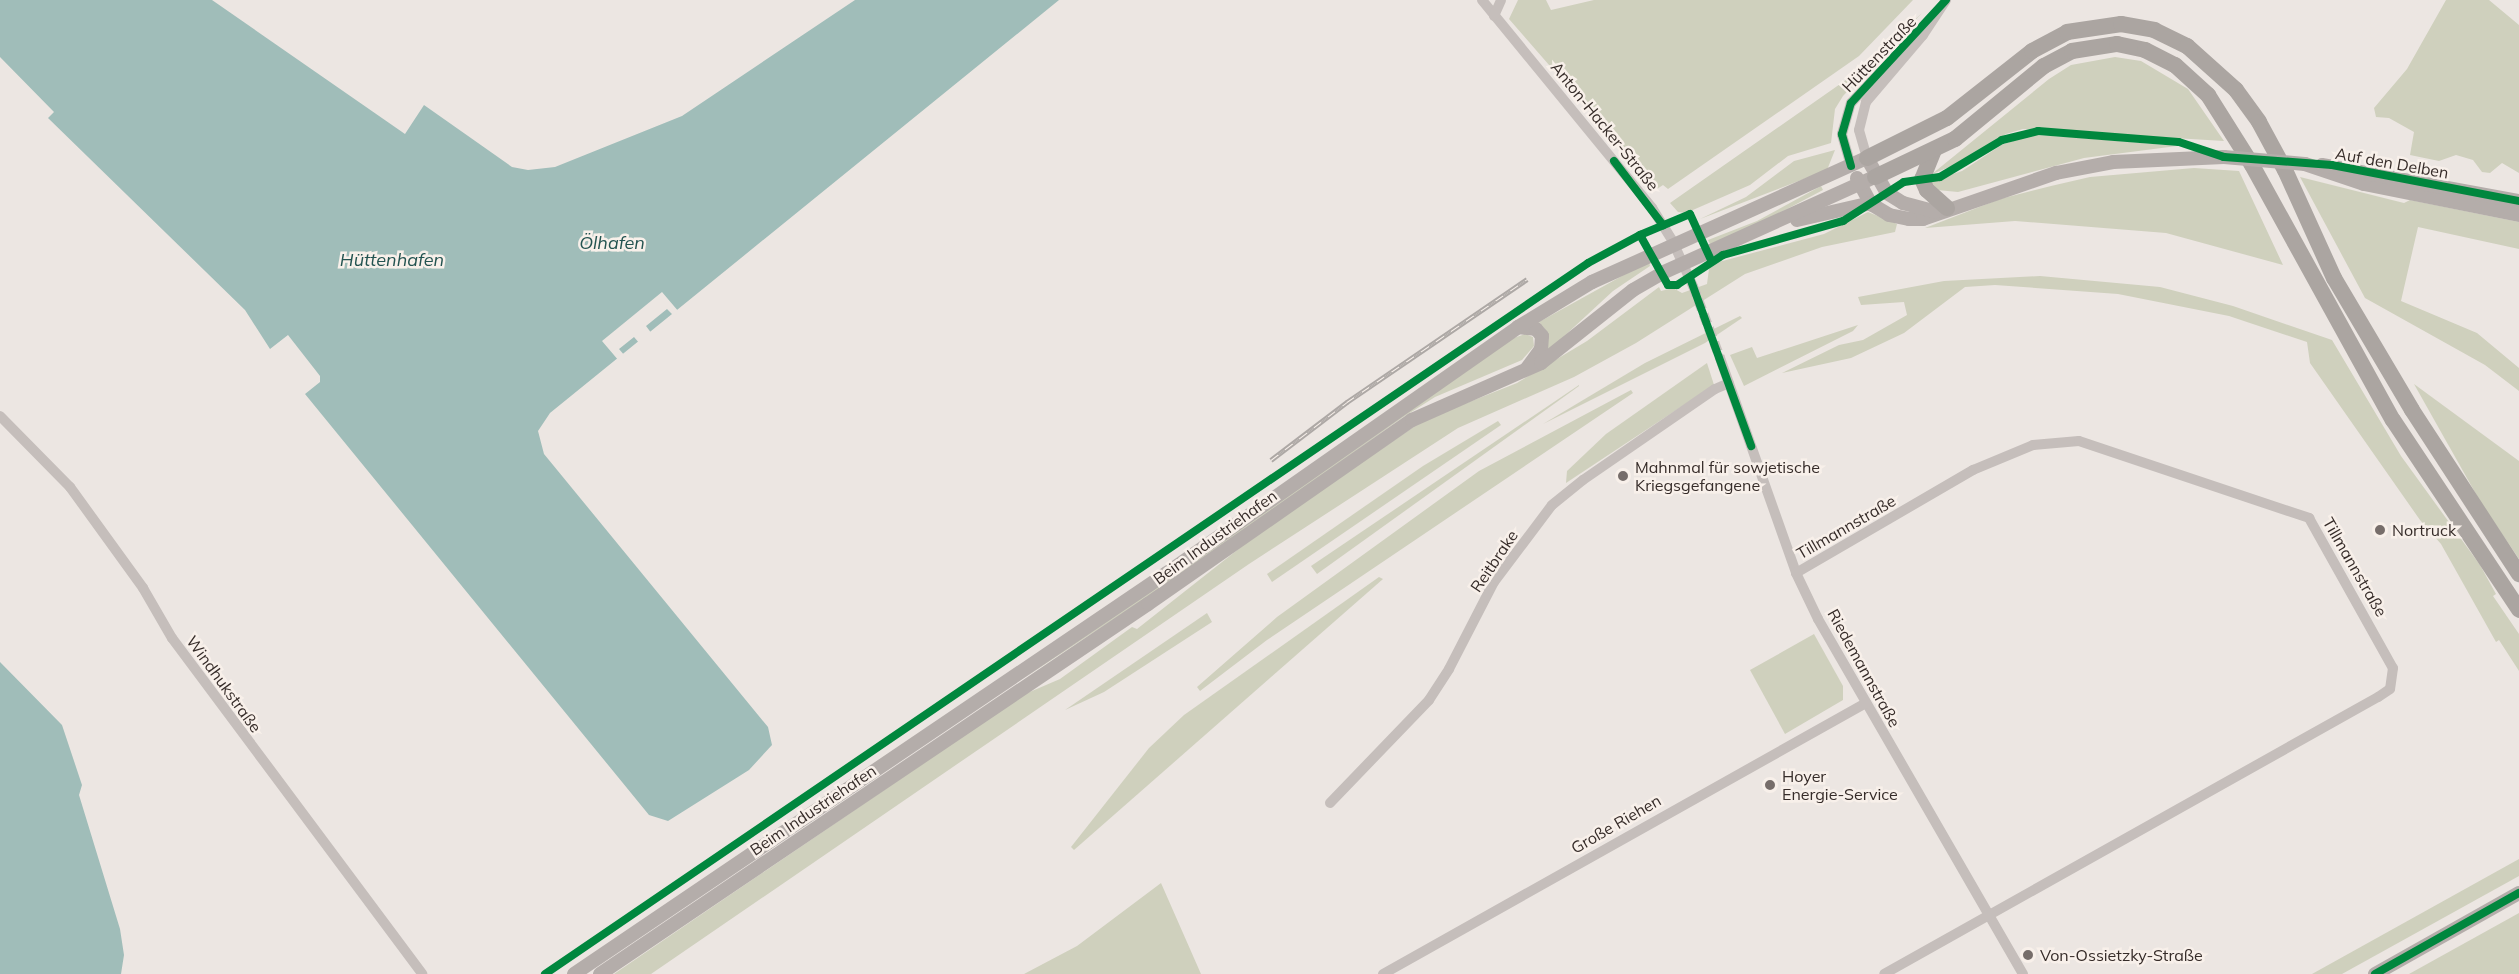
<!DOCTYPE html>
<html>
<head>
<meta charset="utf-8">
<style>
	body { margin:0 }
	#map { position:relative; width:2519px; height:974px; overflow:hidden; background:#ece6e2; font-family:Mulish,sans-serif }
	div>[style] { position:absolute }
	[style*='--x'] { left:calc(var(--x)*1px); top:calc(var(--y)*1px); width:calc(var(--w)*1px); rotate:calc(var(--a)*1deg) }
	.green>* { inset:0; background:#cfd0bd }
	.water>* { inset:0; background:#a0bdb9 }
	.pier>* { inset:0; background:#ece6e2 }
	.minor-tunnel>* { height:10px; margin-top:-5px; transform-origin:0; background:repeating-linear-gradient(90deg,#c8c1bd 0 10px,transparent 0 15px) }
	.minor>* { height:10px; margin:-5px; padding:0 5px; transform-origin:5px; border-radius:5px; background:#c5bebb }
	.major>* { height:14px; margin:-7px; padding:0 7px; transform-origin:7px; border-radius:7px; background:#b4adaa }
	.highway>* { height:16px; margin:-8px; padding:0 8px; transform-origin:8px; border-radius:8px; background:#aba5a1 }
	.rail>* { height:5px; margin-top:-2.5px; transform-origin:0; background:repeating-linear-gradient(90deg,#f8f0ea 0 9px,#ada8a5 0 18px); box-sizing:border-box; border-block:2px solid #ada8a5 }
	.major-bridge>* { height:14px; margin:-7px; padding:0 7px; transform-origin:7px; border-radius:7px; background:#b4adaa }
	.cycleway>* { height:8px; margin:-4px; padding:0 4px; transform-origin:4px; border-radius:4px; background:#00873e }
	.dots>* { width:16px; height:16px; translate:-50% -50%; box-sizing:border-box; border:3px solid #f8f0ea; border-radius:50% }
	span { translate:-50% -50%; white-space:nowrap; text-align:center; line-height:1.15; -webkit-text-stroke:5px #f8f0ea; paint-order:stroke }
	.street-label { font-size:16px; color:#362c29 }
	.poi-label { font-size:16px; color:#362c29 }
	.left { translate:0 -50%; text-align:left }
	.water-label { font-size:18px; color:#235350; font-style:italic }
</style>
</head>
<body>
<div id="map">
	<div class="green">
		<i style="clip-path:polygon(1518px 0,1546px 0,1551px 10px,1594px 0,1913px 0,1859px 56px,1668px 189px,1663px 185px,1657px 189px,1509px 19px)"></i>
		<i style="clip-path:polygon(2446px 0,2489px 0,2519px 25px,2519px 173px,2502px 163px,2490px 173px,2482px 172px,2473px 160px,2456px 155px,2439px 161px,2410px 155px,2414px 132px,2389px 118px,2376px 117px,2374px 108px,2407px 69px)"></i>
		<i style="clip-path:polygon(1922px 13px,1843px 96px,1835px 109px,1831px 143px,1788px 156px,1750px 185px,1686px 213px,1678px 212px,1670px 203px,1863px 68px)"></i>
		<i style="clip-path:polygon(2115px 57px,2141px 61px,2188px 89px,2224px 141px,2023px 129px,2006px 134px,1962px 162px,1932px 174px,2049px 79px,2071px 65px)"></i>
		<i style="clip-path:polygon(2034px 135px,2070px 137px,2177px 146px,2084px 158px,1958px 192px,1937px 190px,1931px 181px,1962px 171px,2003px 144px)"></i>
		<i style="clip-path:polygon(1835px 150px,1827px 170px,1700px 219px,1746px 197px,1794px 161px)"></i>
		<i style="clip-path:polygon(2194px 168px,2239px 171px,2283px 265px,2166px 233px,2015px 221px,1925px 228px,2000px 199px,2051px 186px,2090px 177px)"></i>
		<i style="clip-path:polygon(2300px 177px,2404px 203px,2410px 200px,2519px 222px,2519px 249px,2418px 227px,2401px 301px,2477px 333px,2519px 368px,2519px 391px,2485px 365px,2365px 298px)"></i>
		<i style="clip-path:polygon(1821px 186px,1823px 190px,1757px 225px,1710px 244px,1708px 240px,1757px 221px)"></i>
		<i style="clip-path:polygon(1868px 212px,1897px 224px,1895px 232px,1822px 247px,1745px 274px,1636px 343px,1574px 377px,1458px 428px,1249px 564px,651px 974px,614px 974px,1025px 694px,1060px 679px,1132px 627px,1137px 629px,1269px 525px,1424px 420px,1517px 383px,1587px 341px,1659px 287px,1661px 291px,1673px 288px,1682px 293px,1707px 284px,1709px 269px,1715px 263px,1824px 234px)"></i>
		<i style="clip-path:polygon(1649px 261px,1650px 266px,1613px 291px,1547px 352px,1548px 333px,1539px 322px)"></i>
		<i style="clip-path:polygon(2040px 276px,2160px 287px,2233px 306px,2332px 340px,2401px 456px,2480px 565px,2496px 594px,2493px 596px,2519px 634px,2519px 671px,2499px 640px,2496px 642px,2441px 544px,2420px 520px,2310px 363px,2307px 342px,2229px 316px,2118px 294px,1995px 285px,1965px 287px,1904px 333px,1851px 358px,1782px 373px,1839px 345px,1863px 340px,1907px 315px,1904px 302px,1861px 305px,1858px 297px,1944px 281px)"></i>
		<i style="clip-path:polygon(1740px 316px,1742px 318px,1705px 343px,1543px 424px,1645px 363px)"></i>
		<i style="clip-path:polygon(1858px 325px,1853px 331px,1744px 386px,1730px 355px,1752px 347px,1757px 358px)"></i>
		<i style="clip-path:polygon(1525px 334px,1533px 337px,1534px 346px,1522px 360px,1435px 397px,1402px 418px,1190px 569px,1024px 678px,1511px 339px)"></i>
		<i style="clip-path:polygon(1707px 363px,1714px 385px,1566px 483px,1567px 471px,1606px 434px)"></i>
		<i style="clip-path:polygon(2414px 384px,2519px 461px,2519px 559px,2481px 503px)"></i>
		<i style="clip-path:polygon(1579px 385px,1579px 386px,1317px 574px,1311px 566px)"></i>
		<i style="clip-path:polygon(1631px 390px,1633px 393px,1267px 640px,1200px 691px,1197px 687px,1277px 617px,1479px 471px)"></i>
		<i style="clip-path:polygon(1498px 421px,1501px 425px,1272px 582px,1267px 574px,1423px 466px)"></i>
		<i style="clip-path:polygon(1379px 577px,1383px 579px,1074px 850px,1071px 847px,1149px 748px,1184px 715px)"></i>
		<i style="clip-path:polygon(1207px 613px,1212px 622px,1104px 692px,1065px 710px)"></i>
		<i style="clip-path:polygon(1814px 634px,1843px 686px,1843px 700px,1785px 734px,1750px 670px)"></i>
		<i style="clip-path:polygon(2519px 859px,2519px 876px,2342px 974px,2312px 974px)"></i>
		<i style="clip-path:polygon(1161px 883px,1201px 974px,1024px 974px,1077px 946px)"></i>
		<i style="clip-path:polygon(2519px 913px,2519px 974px,2409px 974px)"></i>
	</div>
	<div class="water">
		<i style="clip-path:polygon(0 0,212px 0,405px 134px,424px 105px,512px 167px,528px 170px,555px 167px,682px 116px,855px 0,1059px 0,550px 413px,538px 431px,544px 454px,768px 727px,772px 745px,749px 770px,668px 821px,649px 815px,305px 394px,320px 382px,320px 376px,288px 335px,270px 349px,245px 310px,48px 118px,54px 112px,0 57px)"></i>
		<i style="clip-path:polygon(0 662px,62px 725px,82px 785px,79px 795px,120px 929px,124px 955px,121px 974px,0 974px)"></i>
	</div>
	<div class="pier">
		<i style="clip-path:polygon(662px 292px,679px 312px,674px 316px,667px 309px,646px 326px,652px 334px,640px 344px,634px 337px,619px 349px,625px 356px,619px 361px,602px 341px)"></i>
	</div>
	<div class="minor-tunnel">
		<i style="--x:1693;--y:286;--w:77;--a:69.4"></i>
	</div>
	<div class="minor">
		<i style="--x:1482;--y:0;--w:269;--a:50.7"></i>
		<i style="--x:1652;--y:208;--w:40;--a:58"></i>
		<i style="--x:1673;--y:242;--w:48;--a:65.6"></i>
		<i style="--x:1494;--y:16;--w:17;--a:-66"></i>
		<i style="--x:1867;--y:158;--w:29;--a:-106"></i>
		<i style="--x:1859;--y:130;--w:29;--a:-76"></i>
		<i style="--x:1866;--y:102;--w:88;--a:-49.6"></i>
		<i style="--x:1923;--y:35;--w:42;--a:-56.7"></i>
		<i style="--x:1851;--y:166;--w:33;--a:-106"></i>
		<i style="--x:1842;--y:134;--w:32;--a:-74"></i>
		<i style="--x:1851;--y:103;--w:112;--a:-46.5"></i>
		<i style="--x:1720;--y:358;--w:228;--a:70.5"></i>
		<i style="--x:1796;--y:573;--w:51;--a:64.4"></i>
		<i style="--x:1818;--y:619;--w:410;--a:60"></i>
		<i style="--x:0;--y:416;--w:100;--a:45.4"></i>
		<i style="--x:70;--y:487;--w:125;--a:54.1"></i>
		<i style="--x:143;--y:588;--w:58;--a:59.9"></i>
		<i style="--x:172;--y:638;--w:419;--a:53.3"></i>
		<i style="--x:1796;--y:573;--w:205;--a:-30.2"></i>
		<i style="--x:1973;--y:470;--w:65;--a:-22.6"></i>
		<i style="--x:2033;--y:445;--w:46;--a:-5"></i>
		<i style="--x:2079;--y:441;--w:243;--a:18.5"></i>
		<i style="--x:2309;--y:518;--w:172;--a:60.8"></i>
		<i style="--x:2393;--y:668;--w:21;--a:98"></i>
		<i style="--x:2390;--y:689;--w:14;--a:146"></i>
		<i style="--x:2378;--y:697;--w:566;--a:150.72"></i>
		<i style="--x:1330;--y:803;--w:143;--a:-46.1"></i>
		<i style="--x:1429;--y:700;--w:37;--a:-57"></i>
		<i style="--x:1449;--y:669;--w:98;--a:-62.7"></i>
		<i style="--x:1494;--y:582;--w:96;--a:-53"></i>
		<i style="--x:1552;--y:505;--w:40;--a:-39"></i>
		<i style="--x:1583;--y:480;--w:160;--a:-34.6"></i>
		<i style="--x:1715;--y:389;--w:15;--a:-23"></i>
		<i style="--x:1383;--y:974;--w:554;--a:-29.3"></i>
	</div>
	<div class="major">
		<i style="--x:2305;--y:164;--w:62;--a:18.7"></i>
		<i style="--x:2364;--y:184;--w:158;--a:11.3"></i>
		<i style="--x:2322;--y:165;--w:200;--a:10.4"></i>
		<i style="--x:1857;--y:178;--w:30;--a:62"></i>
		<i style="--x:1871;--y:204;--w:21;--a:31"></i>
		<i style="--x:1889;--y:215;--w:20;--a:11"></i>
		<i style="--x:1909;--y:219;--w:14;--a:0"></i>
		<i style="--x:1923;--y:219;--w:141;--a:-19.1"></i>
		<i style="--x:2056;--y:173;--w:58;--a:-10.9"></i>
		<i style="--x:2113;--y:162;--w:111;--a:-2.6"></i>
		<i style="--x:1797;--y:220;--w:76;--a:-12.9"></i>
		<i style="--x:1518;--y:327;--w:18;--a:6"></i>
		<i style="--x:1536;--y:329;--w:9;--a:49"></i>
		<i style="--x:1542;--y:336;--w:13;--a:94"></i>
		<i style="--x:1541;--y:349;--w:24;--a:126"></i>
		<i style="--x:574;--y:974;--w:716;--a:-34.07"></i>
		<i style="--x:1167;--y:573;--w:429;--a:-35"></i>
		<i style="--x:1518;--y:327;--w:87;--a:-31.3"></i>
		<i style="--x:1592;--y:282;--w:302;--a:-24.3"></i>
		<i style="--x:1867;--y:158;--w:40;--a:60.3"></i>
		<i style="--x:1887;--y:193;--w:19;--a:32"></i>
		<i style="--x:1903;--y:203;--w:34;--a:15"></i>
		<i style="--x:600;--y:974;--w:661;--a:-34.03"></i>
		<i style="--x:1148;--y:604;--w:322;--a:-34.9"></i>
		<i style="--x:1412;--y:420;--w:141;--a:-23.8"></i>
		<i style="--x:1541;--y:363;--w:117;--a:-38.4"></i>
		<i style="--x:1633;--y:290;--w:34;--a:-30"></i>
		<i style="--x:1662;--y:273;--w:234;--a:-24.3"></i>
		<i style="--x:2375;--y:974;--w:165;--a:-29.4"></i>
	</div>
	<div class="highway">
		<i style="--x:1934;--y:150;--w:31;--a:112"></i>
		<i style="--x:1922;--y:179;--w:12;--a:66"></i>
		<i style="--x:1927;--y:190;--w:27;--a:42"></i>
		<i style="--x:1867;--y:158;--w:89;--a:-26.6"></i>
		<i style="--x:1947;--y:118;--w:108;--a:-38.2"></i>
		<i style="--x:2032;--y:51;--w:40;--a:-28"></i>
		<i style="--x:2067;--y:32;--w:55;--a:-8.4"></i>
		<i style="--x:2121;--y:24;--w:34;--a:10"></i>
		<i style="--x:2154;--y:30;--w:37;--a:26"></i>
		<i style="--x:2187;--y:46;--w:66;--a:41.9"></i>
		<i style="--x:2236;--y:90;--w:39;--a:54"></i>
		<i style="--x:2259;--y:122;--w:55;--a:61.6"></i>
		<i style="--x:2285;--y:170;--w:119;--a:65.6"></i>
		<i style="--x:2334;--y:278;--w:153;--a:59.4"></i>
		<i style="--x:2412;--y:410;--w:196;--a:56.9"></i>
		<i style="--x:1875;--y:177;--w:89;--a:-25.4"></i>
		<i style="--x:1955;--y:139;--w:115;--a:-39.4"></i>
		<i style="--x:2044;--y:66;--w:32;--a:-28"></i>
		<i style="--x:2072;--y:51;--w:46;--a:-8.8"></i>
		<i style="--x:2117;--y:44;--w:29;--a:12"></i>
		<i style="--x:2145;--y:50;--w:34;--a:27"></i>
		<i style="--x:2175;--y:65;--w:45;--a:42.3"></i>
		<i style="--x:2208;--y:95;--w:83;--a:57.8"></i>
		<i style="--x:2252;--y:165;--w:291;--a:61.1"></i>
		<i style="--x:2393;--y:420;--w:228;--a:56.4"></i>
	</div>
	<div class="rail">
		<i style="--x:1271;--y:460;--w:96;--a:-37.3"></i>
		<i style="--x:1347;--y:402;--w:218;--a:-34.3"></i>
	</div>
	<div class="major-bridge">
		<i style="--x:2224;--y:157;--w:81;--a:4.9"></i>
	</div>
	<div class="cycleway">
		<i style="--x:1614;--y:161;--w:81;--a:52.6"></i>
		<i style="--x:1851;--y:166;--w:33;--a:-106"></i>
		<i style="--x:1842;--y:134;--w:32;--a:-74"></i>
		<i style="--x:1851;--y:103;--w:140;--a:-47.3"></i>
		<i style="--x:1640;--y:235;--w:57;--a:60.8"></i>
		<i style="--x:1668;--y:285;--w:9;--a:0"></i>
		<i style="--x:1677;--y:285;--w:55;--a:-33.1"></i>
		<i style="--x:1723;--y:255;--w:125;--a:-15.8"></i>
		<i style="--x:1843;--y:221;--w:72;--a:-32.6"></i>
		<i style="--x:1904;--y:182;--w:36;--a:-8"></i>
		<i style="--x:1940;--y:177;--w:72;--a:-30.8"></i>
		<i style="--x:2002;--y:140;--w:37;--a:-14"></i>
		<i style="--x:2038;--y:131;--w:141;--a:4.5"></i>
		<i style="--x:2179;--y:142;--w:47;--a:18.4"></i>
		<i style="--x:2224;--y:157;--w:108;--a:4.2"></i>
		<i style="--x:2332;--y:165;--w:190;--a:10.9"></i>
		<i style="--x:1690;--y:278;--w:179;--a:70"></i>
		<i style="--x:545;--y:974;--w:1262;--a:-34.28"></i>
		<i style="--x:1588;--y:263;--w:59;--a:-28.3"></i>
		<i style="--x:1640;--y:235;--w:54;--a:-22.8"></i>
		<i style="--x:1690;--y:214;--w:51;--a:65.5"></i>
		<i style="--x:2375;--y:974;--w:165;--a:-29.4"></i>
	</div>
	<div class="dots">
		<i style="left:1623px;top:476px;background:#766d6a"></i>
		<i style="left:2380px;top:530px;background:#766d6a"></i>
		<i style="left:1770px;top:785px;background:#766d6a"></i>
		<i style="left:2028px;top:955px;background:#766d6a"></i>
	</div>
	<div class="street-label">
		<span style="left:1879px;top:54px;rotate:-46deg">Hüttenstraße</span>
		<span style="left:1605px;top:126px;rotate:51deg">Anton-Hacker-Straße</span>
		<span style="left:2392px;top:163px;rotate:10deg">Auf den Delben</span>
		<span style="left:1846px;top:527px;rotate:-30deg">Tillmannstraße</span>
		<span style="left:1215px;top:537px;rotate:-36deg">Beim Industriehafen</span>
		<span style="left:1494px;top:561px;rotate:-56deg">Reitbrake</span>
		<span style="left:2355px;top:567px;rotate:60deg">Tillmannstraße</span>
		<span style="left:1864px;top:668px;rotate:61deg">Riedemannstraße</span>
		<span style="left:224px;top:684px;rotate:54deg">Windhukstraße</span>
		<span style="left:813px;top:810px;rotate:-34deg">Beim Industriehafen</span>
		<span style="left:1616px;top:824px;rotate:-30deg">Große Riehen</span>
	</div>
	<div class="poi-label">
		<span class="left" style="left:1635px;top:476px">Mahnmal für sowjetische<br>Kriegsgefangene</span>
		<span class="left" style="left:2392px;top:530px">Nortruck</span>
		<span class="left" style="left:1782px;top:785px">Hoyer<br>Energie-Service</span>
		<span class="left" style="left:2040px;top:955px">Von-Ossietzky-Straße</span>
	</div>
	<div class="water-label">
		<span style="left:612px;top:243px">Ölhafen</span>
		<span style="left:392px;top:260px">Hüttenhafen</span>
	</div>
</div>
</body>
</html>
